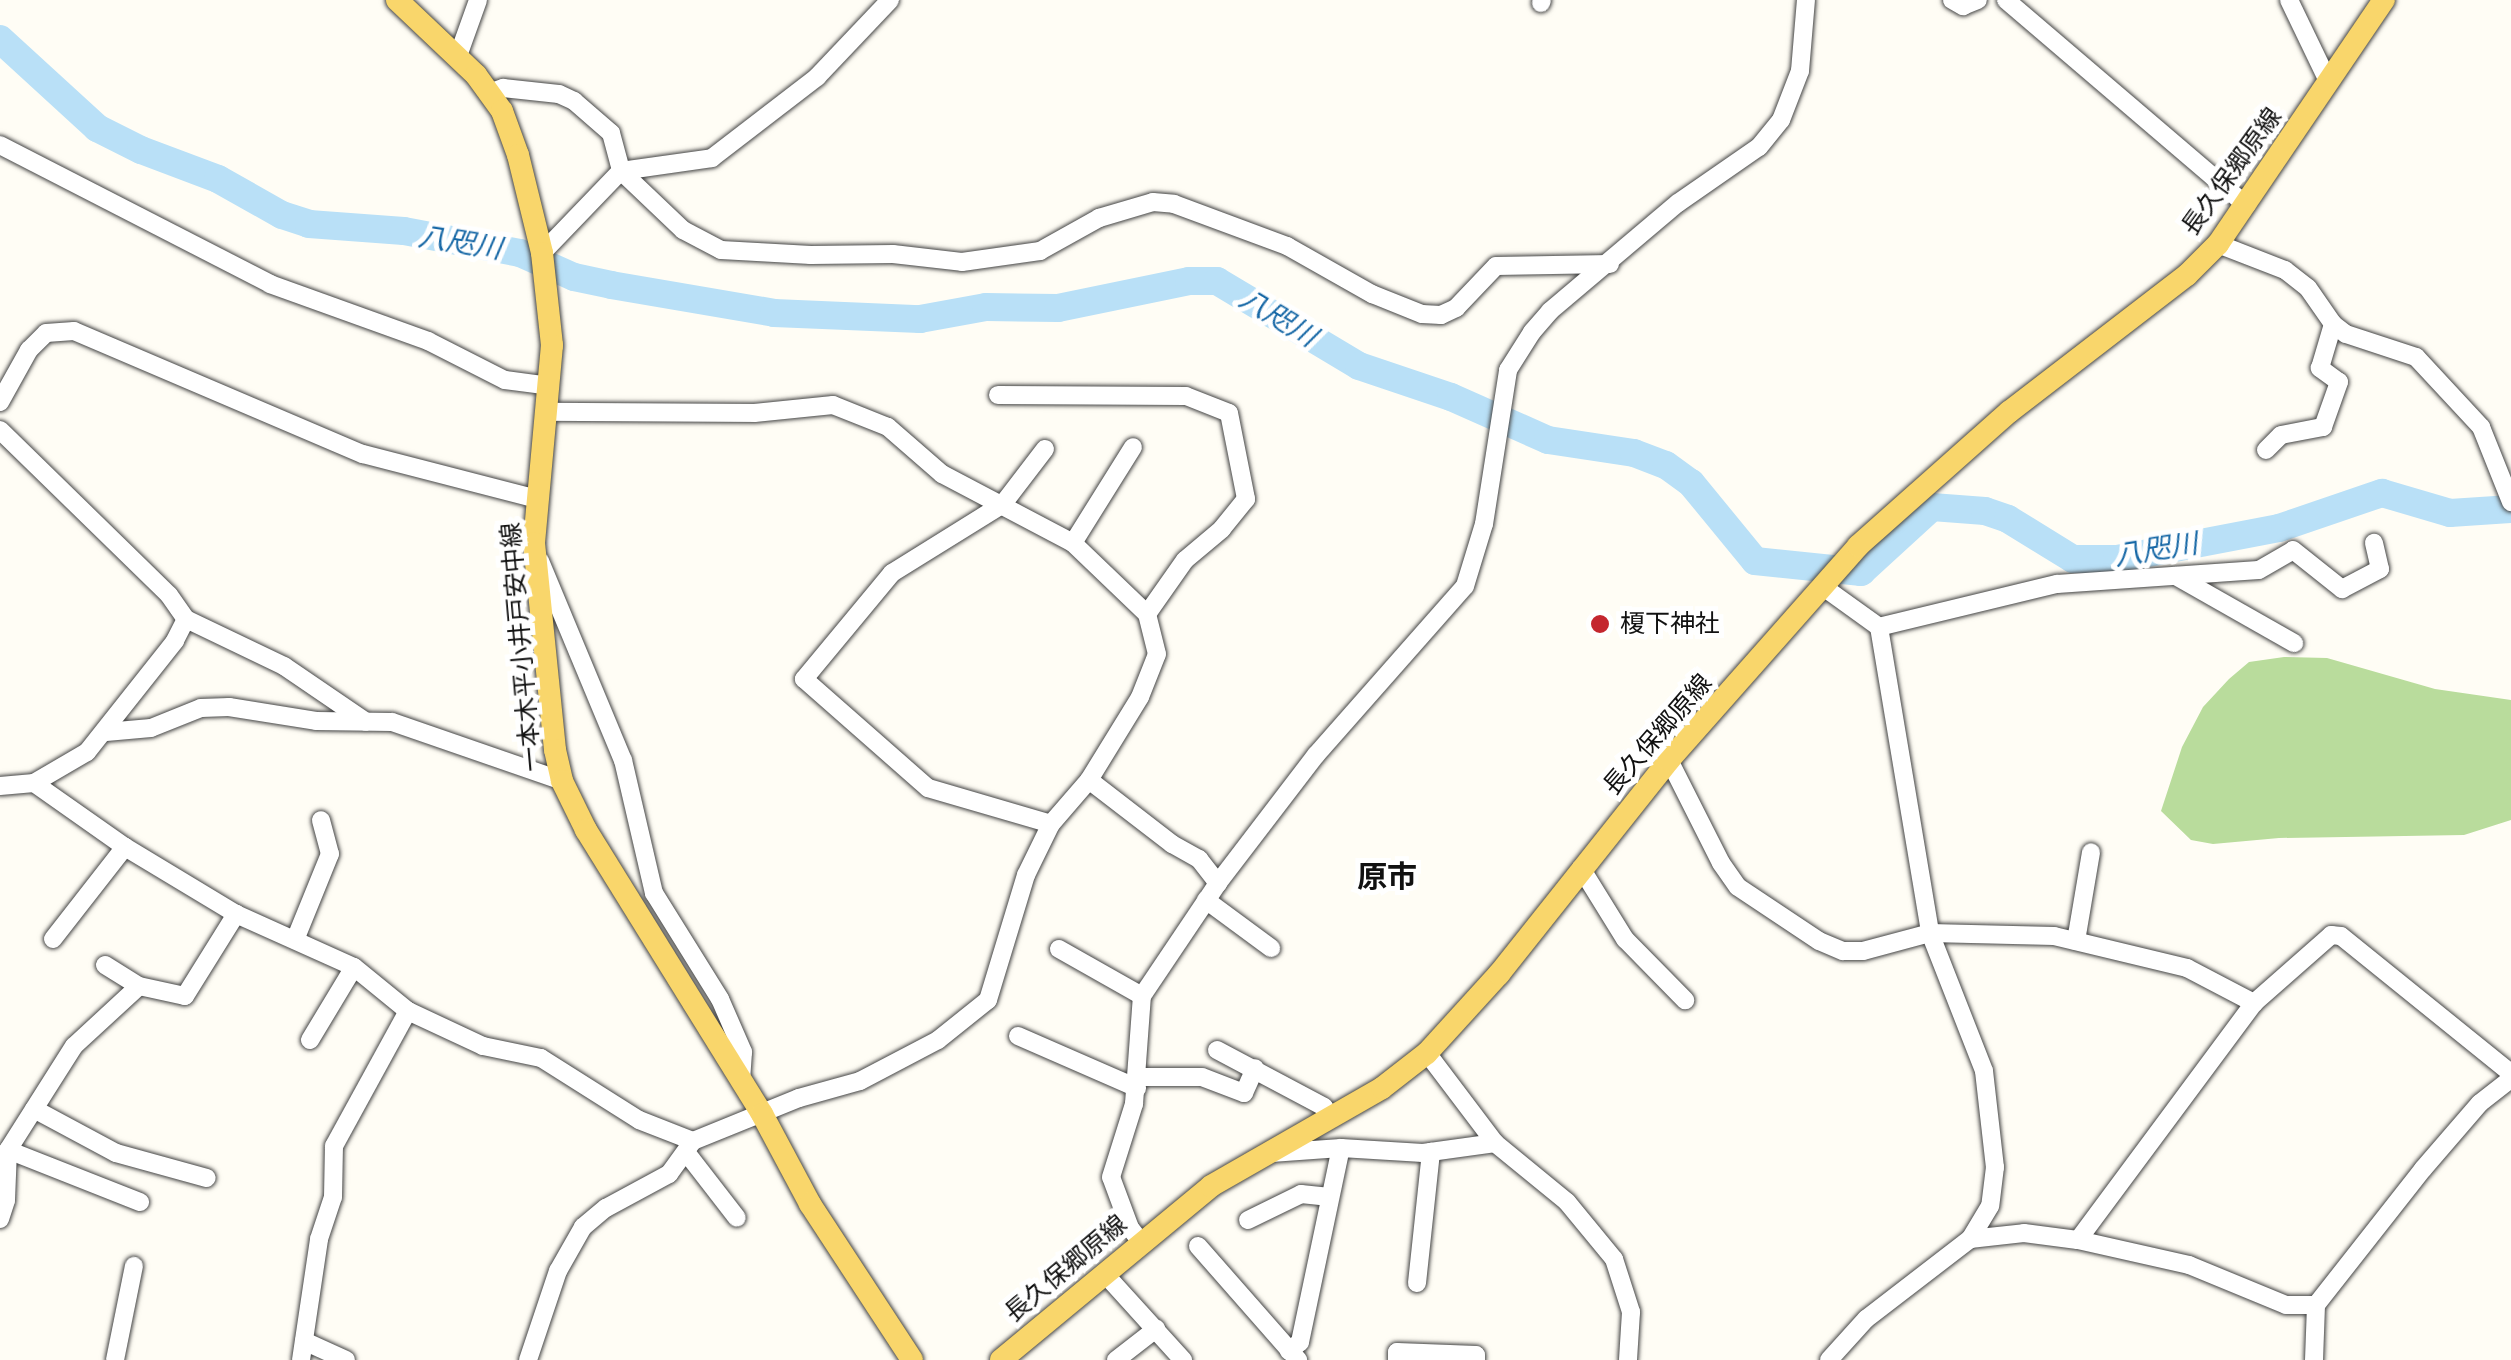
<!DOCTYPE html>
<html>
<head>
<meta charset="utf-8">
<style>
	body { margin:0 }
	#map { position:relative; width:2511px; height:1360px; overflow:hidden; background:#fffdf5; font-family:"Roboto Serif","Noto Sans JP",serif }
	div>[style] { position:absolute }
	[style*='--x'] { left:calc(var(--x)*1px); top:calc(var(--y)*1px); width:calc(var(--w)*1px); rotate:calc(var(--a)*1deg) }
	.forest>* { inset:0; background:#b9dc9c }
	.river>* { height:28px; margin:-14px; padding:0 14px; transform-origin:14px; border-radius:14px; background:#b9e0f7 }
	.roads { filter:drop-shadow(0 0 2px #444) drop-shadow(0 0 2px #444) }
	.minor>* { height:18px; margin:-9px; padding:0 9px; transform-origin:9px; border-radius:9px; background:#fff }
	.major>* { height:22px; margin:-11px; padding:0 11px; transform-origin:11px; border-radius:11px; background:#f9d66b }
	.dots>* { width:28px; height:28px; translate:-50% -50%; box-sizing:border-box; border:5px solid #fff; border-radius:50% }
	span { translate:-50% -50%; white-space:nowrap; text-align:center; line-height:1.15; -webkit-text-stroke:10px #fff; paint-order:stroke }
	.street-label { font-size:25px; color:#111 }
	.poi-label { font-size:25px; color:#111 }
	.left { translate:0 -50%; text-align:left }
	.water-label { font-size:28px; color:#1768a6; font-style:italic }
	.quarter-label { font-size:30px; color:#111; font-weight:700 }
</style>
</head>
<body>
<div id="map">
	<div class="forest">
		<i style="clip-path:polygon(2284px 657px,2327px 658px,2435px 689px,2511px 700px,2511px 820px,2464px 835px,2279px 838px,2213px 844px,2191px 840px,2161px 811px,2182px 747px,2203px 707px,2229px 679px,2249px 662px)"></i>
	</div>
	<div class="river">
		<i style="--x:0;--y:39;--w:132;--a:42.5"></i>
		<i style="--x:97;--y:128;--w:49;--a:26.6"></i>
		<i style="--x:141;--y:150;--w:82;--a:20.6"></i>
		<i style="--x:218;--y:179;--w:73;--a:29.4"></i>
		<i style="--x:282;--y:215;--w:28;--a:18"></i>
		<i style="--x:309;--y:224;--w:95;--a:4.2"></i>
		<i style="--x:404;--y:231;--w:118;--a:10.7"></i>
		<i style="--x:520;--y:253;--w:59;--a:24"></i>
		<i style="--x:574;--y:277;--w:38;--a:12"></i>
		<i style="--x:611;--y:285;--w:165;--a:9.7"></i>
		<i style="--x:774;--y:313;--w:146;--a:2.4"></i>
		<i style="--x:920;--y:319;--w:67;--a:-10.3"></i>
		<i style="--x:986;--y:307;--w:72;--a:0.8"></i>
		<i style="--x:1058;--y:308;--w:134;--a:-11.6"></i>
		<i style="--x:1189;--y:281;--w:28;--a:0"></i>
		<i style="--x:1217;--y:281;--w:165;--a:30.9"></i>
		<i style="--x:1359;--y:366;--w:97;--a:18.6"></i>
		<i style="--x:1451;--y:397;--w:106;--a:23.9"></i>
		<i style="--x:1548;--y:440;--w:87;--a:8.6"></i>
		<i style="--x:1634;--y:453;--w:34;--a:21"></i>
		<i style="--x:1666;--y:465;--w:31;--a:36"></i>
		<i style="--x:1691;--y:483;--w:101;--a:50.6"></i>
		<i style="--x:1755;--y:561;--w:107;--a:5.9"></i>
		<i style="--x:1861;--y:572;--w:96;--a:-42.5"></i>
		<i style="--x:1932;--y:507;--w:53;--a:4.3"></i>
		<i style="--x:1985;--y:511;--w:24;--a:19"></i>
		<i style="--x:2008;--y:519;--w:76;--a:31.6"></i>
		<i style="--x:2073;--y:559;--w:44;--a:0"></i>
		<i style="--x:2117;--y:559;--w:165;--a:-10.8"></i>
		<i style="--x:2279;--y:528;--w:109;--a:-18.8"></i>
		<i style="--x:2382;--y:493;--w:71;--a:16.4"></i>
		<i style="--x:2450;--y:513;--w:61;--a:-3.8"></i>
	</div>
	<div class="roads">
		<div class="minor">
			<i style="--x:1952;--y:0;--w:13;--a:29"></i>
			<i style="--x:1963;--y:6;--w:16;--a:-22"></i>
			<i style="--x:2006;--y:0;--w:316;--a:40.5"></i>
			<i style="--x:2289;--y:0;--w:92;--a:64.3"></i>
			<i style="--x:1541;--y:3;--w:3;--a:-72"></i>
			<i style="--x:458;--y:56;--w:59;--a:-70.3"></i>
			<i style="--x:489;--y:93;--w:15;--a:-20"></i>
			<i style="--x:503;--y:88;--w:56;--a:6.1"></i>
			<i style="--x:559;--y:94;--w:17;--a:25"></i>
			<i style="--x:574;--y:101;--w:49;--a:40.9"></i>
			<i style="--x:611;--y:133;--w:39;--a:75"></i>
			<i style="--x:621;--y:171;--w:86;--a:43.6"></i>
			<i style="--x:683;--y:230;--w:43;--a:27.8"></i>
			<i style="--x:721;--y:250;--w:90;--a:3.2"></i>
			<i style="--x:811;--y:255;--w:82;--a:-0.7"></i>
			<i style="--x:893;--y:254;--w:69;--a:6.6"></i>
			<i style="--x:962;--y:262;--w:79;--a:-8"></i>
			<i style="--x:1040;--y:251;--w:68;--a:-29.2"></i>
			<i style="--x:1099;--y:218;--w:56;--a:-16.5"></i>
			<i style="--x:1153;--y:202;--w:21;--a:5"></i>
			<i style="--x:1174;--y:204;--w:121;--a:20.4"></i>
			<i style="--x:1287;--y:246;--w:98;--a:29.5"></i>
			<i style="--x:1372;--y:294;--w:54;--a:21.8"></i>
			<i style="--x:1422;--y:314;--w:19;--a:3"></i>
			<i style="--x:1441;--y:315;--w:17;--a:-25"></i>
			<i style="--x:1456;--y:308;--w:58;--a:-46.4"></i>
			<i style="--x:1496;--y:266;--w:114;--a:-1"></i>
			<i style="--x:0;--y:145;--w:304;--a:27.2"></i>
			<i style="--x:270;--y:284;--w:168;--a:19.8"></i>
			<i style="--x:428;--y:341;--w:86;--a:26.9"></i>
			<i style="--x:505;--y:380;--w:45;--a:7.6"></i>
			<i style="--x:2218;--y:244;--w:72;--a:21.2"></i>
			<i style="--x:2285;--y:270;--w:29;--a:38"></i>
			<i style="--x:2308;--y:288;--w:44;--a:55.2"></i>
			<i style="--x:2333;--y:324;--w:16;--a:38"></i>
			<i style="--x:2346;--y:334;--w:74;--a:18.2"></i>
			<i style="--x:2416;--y:357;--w:96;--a:47.1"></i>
			<i style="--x:2481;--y:427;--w:81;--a:68.2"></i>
			<i style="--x:542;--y:253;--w:114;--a:-46.1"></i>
			<i style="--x:621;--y:171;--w:92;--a:-8.1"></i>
			<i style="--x:712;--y:158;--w:133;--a:-37.6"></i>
			<i style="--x:817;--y:77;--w:106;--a:-46.5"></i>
			<i style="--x:998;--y:395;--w:188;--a:0.3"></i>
			<i style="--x:1186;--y:396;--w:46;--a:21.6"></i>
			<i style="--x:1229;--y:413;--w:88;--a:78.8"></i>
			<i style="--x:1246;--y:499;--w:38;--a:129"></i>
			<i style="--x:1222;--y:529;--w:48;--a:140"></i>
			<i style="--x:1185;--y:560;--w:66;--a:125.1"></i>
			<i style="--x:0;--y:402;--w:60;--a:-60.9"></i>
			<i style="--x:29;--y:350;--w:24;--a:-45"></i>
			<i style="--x:46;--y:333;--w:28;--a:-4"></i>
			<i style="--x:74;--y:331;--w:314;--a:23.1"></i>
			<i style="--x:363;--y:454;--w:180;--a:14.5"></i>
			<i style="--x:0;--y:430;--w:236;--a:44.3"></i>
			<i style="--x:169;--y:595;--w:29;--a:55"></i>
			<i style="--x:186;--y:619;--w:25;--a:117"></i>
			<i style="--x:175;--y:641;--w:142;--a:128.4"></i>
			<i style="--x:87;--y:752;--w:61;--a:149.7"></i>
			<i style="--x:34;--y:783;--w:34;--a:175"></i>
			<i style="--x:1045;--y:449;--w:69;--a:127.4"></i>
			<i style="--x:1003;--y:504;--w:131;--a:148.1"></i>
			<i style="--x:892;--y:573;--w:138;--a:129.7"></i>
			<i style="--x:804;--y:679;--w:165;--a:41.3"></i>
			<i style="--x:928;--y:788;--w:128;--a:16.3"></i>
			<i style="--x:2266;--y:450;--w:21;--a:-45"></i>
			<i style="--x:2281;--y:435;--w:43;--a:-10.8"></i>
			<i style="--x:2323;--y:427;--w:48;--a:-70.4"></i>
			<i style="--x:2339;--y:382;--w:24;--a:-144"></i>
			<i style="--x:2320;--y:368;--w:46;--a:-73.5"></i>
			<i style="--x:1073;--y:543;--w:113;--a:-58"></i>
			<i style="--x:540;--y:561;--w:216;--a:67.4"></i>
			<i style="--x:623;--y:760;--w:137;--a:76.9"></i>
			<i style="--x:654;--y:893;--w:125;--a:58.1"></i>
			<i style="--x:720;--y:999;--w:58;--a:66.5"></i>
			<i style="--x:743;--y:1052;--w:27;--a:94"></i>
			<i style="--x:2176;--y:576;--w:136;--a:29.6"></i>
			<i style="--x:1822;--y:586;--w:70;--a:35.7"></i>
			<i style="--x:1879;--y:627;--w:310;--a:80.5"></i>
			<i style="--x:1930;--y:933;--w:148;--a:68.6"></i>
			<i style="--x:1984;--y:1071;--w:97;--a:83.5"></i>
			<i style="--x:1995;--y:1167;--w:39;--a:97"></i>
			<i style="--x:1990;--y:1206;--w:39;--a:121"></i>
			<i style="--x:1970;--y:1239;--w:131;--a:142.4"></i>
			<i style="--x:1866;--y:1319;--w:55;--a:132.1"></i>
			<i style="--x:186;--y:619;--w:109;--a:25.6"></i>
			<i style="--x:284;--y:666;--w:99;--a:34.3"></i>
			<i style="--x:1879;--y:627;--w:183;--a:-13.6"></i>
			<i style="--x:2057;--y:584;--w:202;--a:-4"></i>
			<i style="--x:2259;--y:570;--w:39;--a:-30"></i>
			<i style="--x:2293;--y:550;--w:63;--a:38.5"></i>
			<i style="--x:2342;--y:589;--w:43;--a:-27.8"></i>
			<i style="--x:2380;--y:569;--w:27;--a:-103"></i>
			<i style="--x:106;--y:732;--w:45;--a:-5.1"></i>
			<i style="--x:151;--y:728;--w:54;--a:-21.8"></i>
			<i style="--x:201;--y:708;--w:28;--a:-2"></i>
			<i style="--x:229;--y:707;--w:88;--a:9.1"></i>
			<i style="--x:316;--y:721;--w:76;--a:0.8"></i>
			<i style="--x:392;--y:722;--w:180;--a:19.1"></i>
			<i style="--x:1669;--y:760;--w:115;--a:63.2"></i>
			<i style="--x:1721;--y:863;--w:29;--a:55"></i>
			<i style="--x:1738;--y:887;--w:97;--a:33.7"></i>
			<i style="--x:1819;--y:941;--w:26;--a:23"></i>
			<i style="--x:1843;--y:951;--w:20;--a:0"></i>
			<i style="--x:1863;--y:951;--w:69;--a:-15"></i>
			<i style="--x:1930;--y:933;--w:124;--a:1.4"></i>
			<i style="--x:2054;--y:936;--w:137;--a:13.5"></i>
			<i style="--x:2187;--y:968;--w:76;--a:27.6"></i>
			<i style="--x:1089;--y:780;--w:105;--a:37.6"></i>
			<i style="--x:1172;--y:844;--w:31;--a:29"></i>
			<i style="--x:1199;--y:859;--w:31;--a:52"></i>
			<i style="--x:34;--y:783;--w:111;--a:35.1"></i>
			<i style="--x:125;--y:847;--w:130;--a:31.1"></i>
			<i style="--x:236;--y:914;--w:129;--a:24.2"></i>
			<i style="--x:354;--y:967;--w:70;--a:39.2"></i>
			<i style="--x:408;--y:1011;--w:83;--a:25"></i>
			<i style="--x:483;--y:1046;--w:59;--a:11.7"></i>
			<i style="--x:541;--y:1058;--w:116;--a:32.3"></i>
			<i style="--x:639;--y:1120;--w:58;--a:21.3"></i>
			<i style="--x:1581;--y:868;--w:84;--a:58.2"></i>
			<i style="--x:1625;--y:939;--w:86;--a:45.5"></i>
			<i style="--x:1206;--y:900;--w:81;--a:36.4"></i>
			<i style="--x:53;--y:939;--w:117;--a:-52"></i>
			<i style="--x:295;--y:940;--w:93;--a:-67.9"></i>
			<i style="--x:330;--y:854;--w:35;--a:-105"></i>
			<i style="--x:2076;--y:941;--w:90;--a:-80.4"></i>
			<i style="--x:1059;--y:949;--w:95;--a:29.5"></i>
			<i style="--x:105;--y:965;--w:40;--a:32"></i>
			<i style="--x:139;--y:986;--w:47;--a:12.3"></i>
			<i style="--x:185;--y:996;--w:97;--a:-58.1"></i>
			<i style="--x:1018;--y:1036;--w:130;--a:23.6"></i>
			<i style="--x:310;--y:1040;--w:85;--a:-58.9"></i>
			<i style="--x:1217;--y:1050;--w:121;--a:28"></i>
			<i style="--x:1324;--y:1107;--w:13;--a:58"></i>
			<i style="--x:1427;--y:1053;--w:113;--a:52.9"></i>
			<i style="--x:1139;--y:1077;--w:63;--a:0"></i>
			<i style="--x:1202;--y:1077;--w:45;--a:20.9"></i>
			<i style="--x:1244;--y:1093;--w:27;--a:-66"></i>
			<i style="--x:34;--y:1109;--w:93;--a:28.2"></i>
			<i style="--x:116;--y:1153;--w:94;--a:15.4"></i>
			<i style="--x:8;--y:1150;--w:142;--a:21.5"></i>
			<i style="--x:686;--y:1152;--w:83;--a:52.3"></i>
			<i style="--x:1271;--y:1153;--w:70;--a:-4.1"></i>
			<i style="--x:1341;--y:1148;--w:82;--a:3.5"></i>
			<i style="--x:1423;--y:1153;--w:73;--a:-7.9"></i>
			<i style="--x:1495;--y:1143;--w:93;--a:39.3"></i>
			<i style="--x:1567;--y:1202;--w:74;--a:50.5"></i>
			<i style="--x:1614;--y:1259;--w:56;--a:72.2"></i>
			<i style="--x:1631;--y:1312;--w:48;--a:93.6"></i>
			<i style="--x:0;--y:1219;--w:20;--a:-72"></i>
			<i style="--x:6;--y:1200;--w:50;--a:-87.7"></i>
			<i style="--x:8;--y:1150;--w:123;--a:-57.6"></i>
			<i style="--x:74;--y:1046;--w:88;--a:-42.7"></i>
			<i style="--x:1248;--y:1220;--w:59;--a:-26.1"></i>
			<i style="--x:1301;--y:1194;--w:29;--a:6"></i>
			<i style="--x:1970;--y:1239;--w:54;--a:-6.3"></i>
			<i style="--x:2024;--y:1233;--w:54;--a:7.4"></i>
			<i style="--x:2078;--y:1240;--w:114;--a:12.7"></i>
			<i style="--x:2189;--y:1265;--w:105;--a:22.4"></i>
			<i style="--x:2286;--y:1305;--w:30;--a:0"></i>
			<i style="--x:2316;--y:1305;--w:173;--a:-51.8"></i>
			<i style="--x:2423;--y:1169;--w:87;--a:-49.2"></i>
			<i style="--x:2480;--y:1103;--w:39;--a:-38"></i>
			<i style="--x:2078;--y:1240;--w:295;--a:-53.4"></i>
			<i style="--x:2254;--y:1003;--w:103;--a:-41.4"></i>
			<i style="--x:2331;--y:935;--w:10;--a:6"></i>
			<i style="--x:2341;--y:936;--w:218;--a:38.9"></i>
			<i style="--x:1141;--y:1242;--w:18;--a:-128"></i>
			<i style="--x:1130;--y:1228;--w:54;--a:-110.4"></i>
			<i style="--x:1111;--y:1177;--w:77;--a:-72.5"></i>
			<i style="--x:1134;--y:1104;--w:108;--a:-85.8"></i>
			<i style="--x:1142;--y:996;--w:136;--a:-56.1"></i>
			<i style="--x:1218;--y:883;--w:161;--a:-52.6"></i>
			<i style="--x:1316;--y:755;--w:225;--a:-48.6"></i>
			<i style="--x:1465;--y:586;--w:65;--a:-73"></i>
			<i style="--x:1484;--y:524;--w:156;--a:-81.1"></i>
			<i style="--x:1508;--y:370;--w:45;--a:-57.7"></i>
			<i style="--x:1532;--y:332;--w:28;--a:-49"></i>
			<i style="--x:1550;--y:311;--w:167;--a:-40.2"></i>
			<i style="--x:1678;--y:203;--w:98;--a:-34.7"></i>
			<i style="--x:1759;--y:147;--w:35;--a:-51"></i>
			<i style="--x:1781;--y:120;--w:53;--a:-68.8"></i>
			<i style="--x:1800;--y:71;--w:71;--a:-85.2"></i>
			<i style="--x:1198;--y:1246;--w:152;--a:48.7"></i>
			<i style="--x:1104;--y:1273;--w:118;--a:47.8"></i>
			<i style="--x:1417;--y:1283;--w:132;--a:-83.9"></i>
			<i style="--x:304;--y:1341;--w:46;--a:24.3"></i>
			<i style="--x:1289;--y:1351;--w:14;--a:-39"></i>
			<i style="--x:1300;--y:1342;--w:198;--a:-78.1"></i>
			<i style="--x:115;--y:1360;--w:96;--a:-78.6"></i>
			<i style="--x:301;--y:1360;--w:122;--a:-81.5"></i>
			<i style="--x:319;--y:1239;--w:44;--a:-71.6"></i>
			<i style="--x:333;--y:1197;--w:51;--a:-88.9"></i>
			<i style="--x:334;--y:1146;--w:154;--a:-61.3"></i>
			<i style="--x:528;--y:1360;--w:94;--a:-71.4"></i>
			<i style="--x:558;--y:1271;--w:51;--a:-60.4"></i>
			<i style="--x:583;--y:1227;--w:30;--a:-40"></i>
			<i style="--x:606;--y:1208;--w:72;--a:-28.4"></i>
			<i style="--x:669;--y:1174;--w:41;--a:-54"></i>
			<i style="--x:693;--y:1141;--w:114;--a:-22.1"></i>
			<i style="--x:799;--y:1098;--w:63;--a:-15.6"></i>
			<i style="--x:860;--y:1081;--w:88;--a:-27.7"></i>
			<i style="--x:938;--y:1040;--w:64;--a:-38.7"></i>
			<i style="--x:988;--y:1000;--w:131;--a:-73.1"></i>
			<i style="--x:1026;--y:875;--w:57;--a:-63.9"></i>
			<i style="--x:1051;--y:824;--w:58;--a:-49.2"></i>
			<i style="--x:1089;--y:780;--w:97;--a:-58.4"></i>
			<i style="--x:1140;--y:697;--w:46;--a:-68.4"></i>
			<i style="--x:1157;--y:654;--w:41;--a:-104"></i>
			<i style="--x:1147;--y:614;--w:103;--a:-136.2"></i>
			<i style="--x:1073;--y:543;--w:148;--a:-152.2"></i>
			<i style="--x:942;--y:474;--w:72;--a:-139"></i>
			<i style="--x:888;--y:427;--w:59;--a:-158.2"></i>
			<i style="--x:833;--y:405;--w:79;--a:174.2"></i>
			<i style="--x:754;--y:413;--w:207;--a:-179.7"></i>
			<i style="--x:1116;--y:1360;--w:51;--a:-37.8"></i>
			<i style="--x:1397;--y:1360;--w:8;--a:-90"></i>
			<i style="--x:1397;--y:1352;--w:79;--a:2.2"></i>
			<i style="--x:1476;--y:1355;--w:5;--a:90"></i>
			<i style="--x:2314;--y:1360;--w:55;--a:-87.9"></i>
		</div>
		<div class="major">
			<i style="--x:397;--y:0;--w:109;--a:43.5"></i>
			<i style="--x:476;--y:75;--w:44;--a:54.2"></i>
			<i style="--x:502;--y:111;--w:47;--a:70"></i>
			<i style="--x:518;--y:155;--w:101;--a:76.2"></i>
			<i style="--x:542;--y:253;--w:93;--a:83.8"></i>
			<i style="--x:552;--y:345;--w:199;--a:95.2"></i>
			<i style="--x:534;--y:543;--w:208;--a:84.2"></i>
			<i style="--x:555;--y:750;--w:32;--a:77"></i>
			<i style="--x:562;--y:781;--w:55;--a:63.9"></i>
			<i style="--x:586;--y:830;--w:334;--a:58.2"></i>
			<i style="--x:762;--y:1114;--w:102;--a:61.9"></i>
			<i style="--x:810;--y:1204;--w:186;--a:56.8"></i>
			<i style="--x:1001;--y:1360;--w:273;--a:-39.6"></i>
			<i style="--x:1211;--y:1186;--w:197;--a:-29.8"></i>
			<i style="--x:1382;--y:1088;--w:57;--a:-37.9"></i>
			<i style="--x:1427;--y:1053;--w:107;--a:-47.7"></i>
			<i style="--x:1499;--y:974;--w:273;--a:-51.5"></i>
			<i style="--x:1669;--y:760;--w:286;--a:-48.5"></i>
			<i style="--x:1858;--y:546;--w:202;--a:-41.6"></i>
			<i style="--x:2009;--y:412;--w:225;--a:-37.6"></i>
			<i style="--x:2187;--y:275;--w:44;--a:-45"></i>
			<i style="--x:2218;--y:244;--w:295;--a:-55.8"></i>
		</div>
	</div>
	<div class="dots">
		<i style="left:1600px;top:624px;background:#c4262e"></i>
	</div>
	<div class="street-label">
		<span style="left:2232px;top:172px;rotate:-54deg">長久保郷原線</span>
		<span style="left:522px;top:647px;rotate:-95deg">一本木平小井戸安中線</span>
		<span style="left:1658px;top:735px;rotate:-49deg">長久保郷原線</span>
		<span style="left:1066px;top:1269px;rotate:-40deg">長久保郷原線</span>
	</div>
	<div class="poi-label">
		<span class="left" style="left:1620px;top:624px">榎下神社</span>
	</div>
	<div class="water-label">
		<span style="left:460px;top:243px;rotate:9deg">八咫川</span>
		<span style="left:1278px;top:318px;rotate:31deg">八咫川</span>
		<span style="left:2156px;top:550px;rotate:-9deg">八咫川</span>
	</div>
	<div class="quarter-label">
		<span style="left:1387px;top:877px">原市</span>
	</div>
</div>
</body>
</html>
